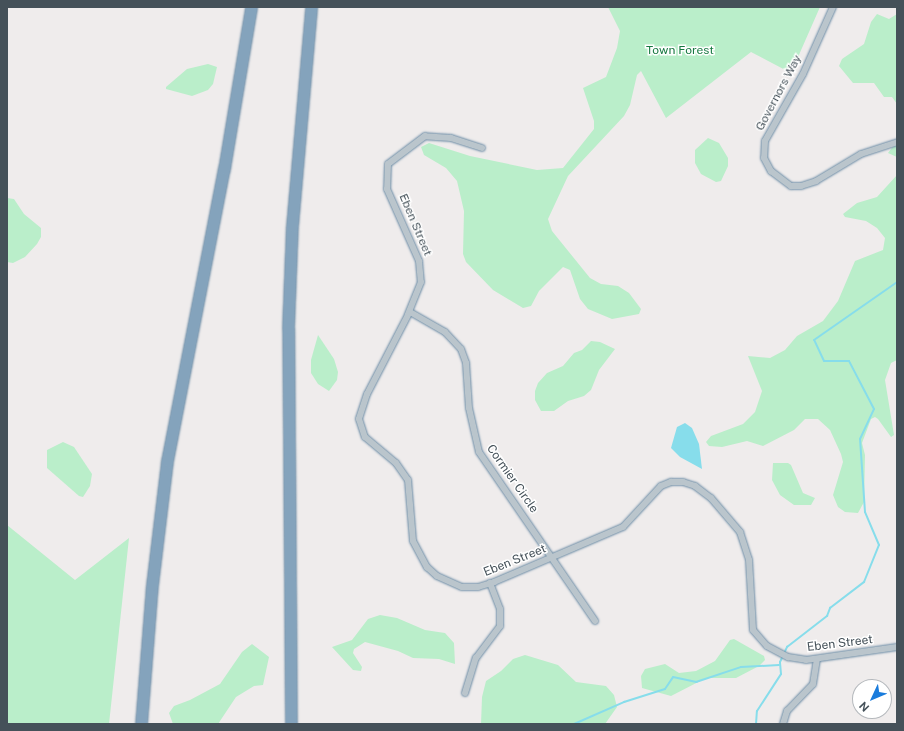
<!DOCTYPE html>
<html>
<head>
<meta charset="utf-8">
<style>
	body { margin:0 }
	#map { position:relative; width:904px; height:731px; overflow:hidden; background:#efecec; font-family:"Public Sans",sans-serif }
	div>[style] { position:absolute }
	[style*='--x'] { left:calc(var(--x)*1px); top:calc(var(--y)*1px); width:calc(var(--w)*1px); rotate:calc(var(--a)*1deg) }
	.green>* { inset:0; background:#baeeca }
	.water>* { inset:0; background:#87ddeb }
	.stream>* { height:2px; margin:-1px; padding:0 1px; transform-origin:1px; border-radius:1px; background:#87ddeb }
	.roads { filter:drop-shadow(0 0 1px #6f8ea7) drop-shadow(0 0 1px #6f8ea7) }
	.street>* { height:6px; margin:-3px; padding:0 3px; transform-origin:3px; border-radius:3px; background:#bac5cc }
	.highway>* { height:11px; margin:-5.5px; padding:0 5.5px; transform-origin:5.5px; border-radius:5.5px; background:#84a3bc }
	span { translate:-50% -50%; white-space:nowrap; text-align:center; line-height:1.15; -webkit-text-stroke:3px #fff; paint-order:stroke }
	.park-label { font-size:12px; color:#177941 }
	.street-label { font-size:12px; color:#455159 }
	.frame { position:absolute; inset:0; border:8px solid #455159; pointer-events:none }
	.north { position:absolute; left:852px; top:679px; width:40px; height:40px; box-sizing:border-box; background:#fff; border:1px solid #b5b9bd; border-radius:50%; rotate:226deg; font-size:11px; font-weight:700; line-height:16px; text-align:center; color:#455159 }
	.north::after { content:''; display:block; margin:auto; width:14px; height:18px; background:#1a7cdc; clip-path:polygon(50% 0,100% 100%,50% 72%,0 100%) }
</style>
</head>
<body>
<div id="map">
	<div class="green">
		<i style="clip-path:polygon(608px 7px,820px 7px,791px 73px,751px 52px,666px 118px,641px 71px,637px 75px,630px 105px,624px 116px,568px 176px,548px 219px,552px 231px,590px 278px,601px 284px,618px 286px,629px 293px,641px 309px,639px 314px,612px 319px,588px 309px,580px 299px,570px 270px,563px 267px,539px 291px,531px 306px,523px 308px,493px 290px,466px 262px,463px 254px,464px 211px,457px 181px,446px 168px,424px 155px,421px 147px,429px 143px,470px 156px,537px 170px,563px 168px,594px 129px,594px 121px,583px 88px,606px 77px,617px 48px,620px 31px)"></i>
		<i style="clip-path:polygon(877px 14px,889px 19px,897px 14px,897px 104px,892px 97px,884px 97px,874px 83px,853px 83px,839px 66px,842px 59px,864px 44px,871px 22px)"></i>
		<i style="clip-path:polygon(208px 64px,217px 67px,213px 84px,208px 90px,192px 96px,166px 89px,166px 87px,187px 69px)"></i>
		<i style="clip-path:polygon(708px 138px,719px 143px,728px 158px,728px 166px,721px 181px,716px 182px,701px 174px,695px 163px,695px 150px)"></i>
		<i style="clip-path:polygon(897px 141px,897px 157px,888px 153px)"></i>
		<i style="clip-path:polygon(897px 175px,897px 360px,891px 363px,885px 380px,894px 435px,891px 437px,878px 419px,875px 417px,871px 419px,862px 443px,865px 455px,864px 502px,858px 513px,845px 512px,838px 507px,833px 495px,843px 462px,841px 454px,830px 430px,818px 419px,805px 419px,794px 430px,763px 446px,747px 441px,722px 447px,709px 446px,706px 442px,711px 436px,743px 424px,755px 412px,762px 391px,748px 356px,770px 358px,785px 350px,797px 336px,823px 321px,838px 301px,855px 261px,883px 250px,885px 238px,877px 228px,866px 221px,845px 217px,843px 214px,857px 203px,877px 197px)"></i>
		<i style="clip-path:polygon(7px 198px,14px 199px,24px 214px,41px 228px,41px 237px,37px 244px,25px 257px,13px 263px,7px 262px)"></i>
		<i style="clip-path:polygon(318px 335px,334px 359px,338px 372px,337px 380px,329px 391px,318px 384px,311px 373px,311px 360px)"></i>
		<i style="clip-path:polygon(591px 341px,600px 342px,615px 349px,599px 370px,591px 390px,584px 396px,568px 401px,554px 411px,541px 411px,535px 400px,535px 391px,538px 383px,547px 373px,563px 366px,574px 353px,582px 350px)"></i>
		<i style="clip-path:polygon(63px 442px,74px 447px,92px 474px,90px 486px,83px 497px,79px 496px,47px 468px,47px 450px)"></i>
		<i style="clip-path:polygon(773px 463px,788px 463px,791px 465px,803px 493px,815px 498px,811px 505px,794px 505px,780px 495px,772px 480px)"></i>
		<i style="clip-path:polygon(7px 525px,75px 580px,129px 538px,109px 724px,7px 724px)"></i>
		<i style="clip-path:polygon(380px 615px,397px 618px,425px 630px,445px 633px,454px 643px,455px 664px,439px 659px,413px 658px,398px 651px,365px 642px,354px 649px,353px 653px,362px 667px,361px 671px,353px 670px,332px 647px,352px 640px,368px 619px)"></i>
		<i style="clip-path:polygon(734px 639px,764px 656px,765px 660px,759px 666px,736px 678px,706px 678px,671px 696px,642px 688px,641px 676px,645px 669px,665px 664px,679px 673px,696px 671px,715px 661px,730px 640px)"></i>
		<i style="clip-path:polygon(252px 644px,269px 657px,263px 685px,254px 686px,236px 697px,218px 724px,173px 724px,169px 713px,174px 706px,190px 700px,220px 684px,242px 652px)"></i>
		<i style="clip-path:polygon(525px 655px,558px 665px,576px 682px,606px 686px,614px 695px,617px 707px,605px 724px,481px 724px,482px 697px,486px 681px,501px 671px,513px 659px)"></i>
	</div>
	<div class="water">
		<i style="clip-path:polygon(685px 423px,692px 428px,699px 444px,702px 469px,680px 457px,671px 448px,677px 427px)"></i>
	</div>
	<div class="stream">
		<i style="--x:574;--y:724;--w:55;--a:-23.7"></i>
		<i style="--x:624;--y:702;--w:43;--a:-17.6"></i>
		<i style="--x:665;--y:689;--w:14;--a:-56"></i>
		<i style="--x:673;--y:677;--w:24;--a:12"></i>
		<i style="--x:696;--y:682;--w:47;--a:-18.4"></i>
		<i style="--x:741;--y:667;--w:38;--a:-3"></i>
		<i style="--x:756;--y:724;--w:13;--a:-86"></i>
		<i style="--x:757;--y:711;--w:44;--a:-57"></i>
		<i style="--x:781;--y:674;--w:12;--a:-95"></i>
		<i style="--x:780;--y:662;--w:17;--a:-65"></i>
		<i style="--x:787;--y:647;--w:51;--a:-37.8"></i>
		<i style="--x:827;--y:616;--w:9;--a:-69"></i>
		<i style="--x:830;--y:608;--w:43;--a:-37.4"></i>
		<i style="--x:864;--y:582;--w:40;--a:-68"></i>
		<i style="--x:879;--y:545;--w:36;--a:-113"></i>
		<i style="--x:865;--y:512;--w:73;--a:-93.9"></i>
		<i style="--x:860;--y:439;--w:33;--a:-65"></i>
		<i style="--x:874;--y:409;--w:54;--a:-117.5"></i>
		<i style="--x:849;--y:361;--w:25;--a:180"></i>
		<i style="--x:824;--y:361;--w:23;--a:-115"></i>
		<i style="--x:814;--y:340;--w:101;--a:-34.9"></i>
	</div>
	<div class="roads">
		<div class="street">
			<i style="--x:833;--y:7;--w:73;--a:114.1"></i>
			<i style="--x:803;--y:74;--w:77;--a:119.6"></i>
			<i style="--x:765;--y:141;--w:17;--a:93"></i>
			<i style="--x:764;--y:158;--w:15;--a:62"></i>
			<i style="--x:771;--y:171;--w:25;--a:37"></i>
			<i style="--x:791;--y:186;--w:10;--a:0"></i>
			<i style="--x:801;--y:186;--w:16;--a:-18"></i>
			<i style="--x:816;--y:181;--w:52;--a:-31"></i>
			<i style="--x:861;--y:154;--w:38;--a:-18"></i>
			<i style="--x:482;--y:148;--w:33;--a:-162"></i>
			<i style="--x:451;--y:138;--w:26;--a:-176"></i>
			<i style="--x:425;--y:136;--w:46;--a:142.9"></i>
			<i style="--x:388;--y:164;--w:25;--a:92"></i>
			<i style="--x:387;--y:189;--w:79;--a:66"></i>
			<i style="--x:419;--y:261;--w:21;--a:85"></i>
			<i style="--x:421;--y:282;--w:35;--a:112"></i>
			<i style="--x:408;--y:315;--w:89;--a:117.4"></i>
			<i style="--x:367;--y:394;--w:26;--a:108"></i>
			<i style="--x:359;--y:419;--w:19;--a:72"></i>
			<i style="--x:365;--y:437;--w:40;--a:40"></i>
			<i style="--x:396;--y:463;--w:21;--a:55"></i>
			<i style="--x:408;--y:480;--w:61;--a:85.3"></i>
			<i style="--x:413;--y:541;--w:30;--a:62"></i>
			<i style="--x:427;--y:567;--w:13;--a:42"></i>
			<i style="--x:437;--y:576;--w:27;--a:24"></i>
			<i style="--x:462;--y:587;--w:16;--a:0"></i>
			<i style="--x:478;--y:587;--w:17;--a:-17"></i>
			<i style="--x:494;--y:582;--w:140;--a:-23.1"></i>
			<i style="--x:623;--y:527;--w:56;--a:-47.2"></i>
			<i style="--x:661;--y:486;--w:11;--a:-22"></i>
			<i style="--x:671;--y:482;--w:12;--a:0"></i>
			<i style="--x:683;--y:482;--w:13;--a:18"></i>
			<i style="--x:695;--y:486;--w:20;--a:37"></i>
			<i style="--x:711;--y:498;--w:45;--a:49.5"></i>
			<i style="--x:740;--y:532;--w:29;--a:72"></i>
			<i style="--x:749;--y:560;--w:70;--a:86.7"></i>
			<i style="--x:753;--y:630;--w:21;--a:49"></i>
			<i style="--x:767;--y:646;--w:24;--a:28"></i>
			<i style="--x:788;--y:657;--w:18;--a:9"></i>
			<i style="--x:806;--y:660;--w:92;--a:-8.1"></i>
			<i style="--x:410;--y:312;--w:40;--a:29.7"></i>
			<i style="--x:445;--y:332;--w:23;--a:47"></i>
			<i style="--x:461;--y:349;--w:15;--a:70"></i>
			<i style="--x:466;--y:363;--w:45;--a:86.2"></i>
			<i style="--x:469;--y:408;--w:45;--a:77.2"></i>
			<i style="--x:479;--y:452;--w:205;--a:55.5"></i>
			<i style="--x:465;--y:693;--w:37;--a:-73"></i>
			<i style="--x:476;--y:658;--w:40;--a:-53"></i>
			<i style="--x:500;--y:626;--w:17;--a:-90"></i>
			<i style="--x:500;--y:609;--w:28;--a:-111"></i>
			<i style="--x:783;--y:724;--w:14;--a:-73"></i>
			<i style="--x:787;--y:711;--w:37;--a:-46"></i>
			<i style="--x:813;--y:684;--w:24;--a:-81"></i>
		</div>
		<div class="highway">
			<i style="--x:141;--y:724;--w:139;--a:-85.5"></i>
			<i style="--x:152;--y:585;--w:125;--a:-83.1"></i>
			<i style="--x:167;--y:461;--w:298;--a:-79"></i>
			<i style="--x:224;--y:169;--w:164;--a:-80.5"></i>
			<i style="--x:291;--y:724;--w:396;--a:-90.4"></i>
			<i style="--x:288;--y:328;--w:102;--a:-87.8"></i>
			<i style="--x:292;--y:226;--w:220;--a:-85"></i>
		</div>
	</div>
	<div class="park-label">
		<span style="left:680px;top:51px">Town Forest</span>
	</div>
	<div class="street-label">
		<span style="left:779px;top:93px;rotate:-62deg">Governors Way</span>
		<span style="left:415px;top:225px;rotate:67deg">Eben Street</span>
		<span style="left:512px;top:479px;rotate:55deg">Cormier Circle</span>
		<span style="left:515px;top:561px;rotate:-22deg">Eben Street</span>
		<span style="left:840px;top:644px;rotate:-7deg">Eben Street</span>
	</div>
	<div class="frame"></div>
	<div class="north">N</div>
</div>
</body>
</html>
